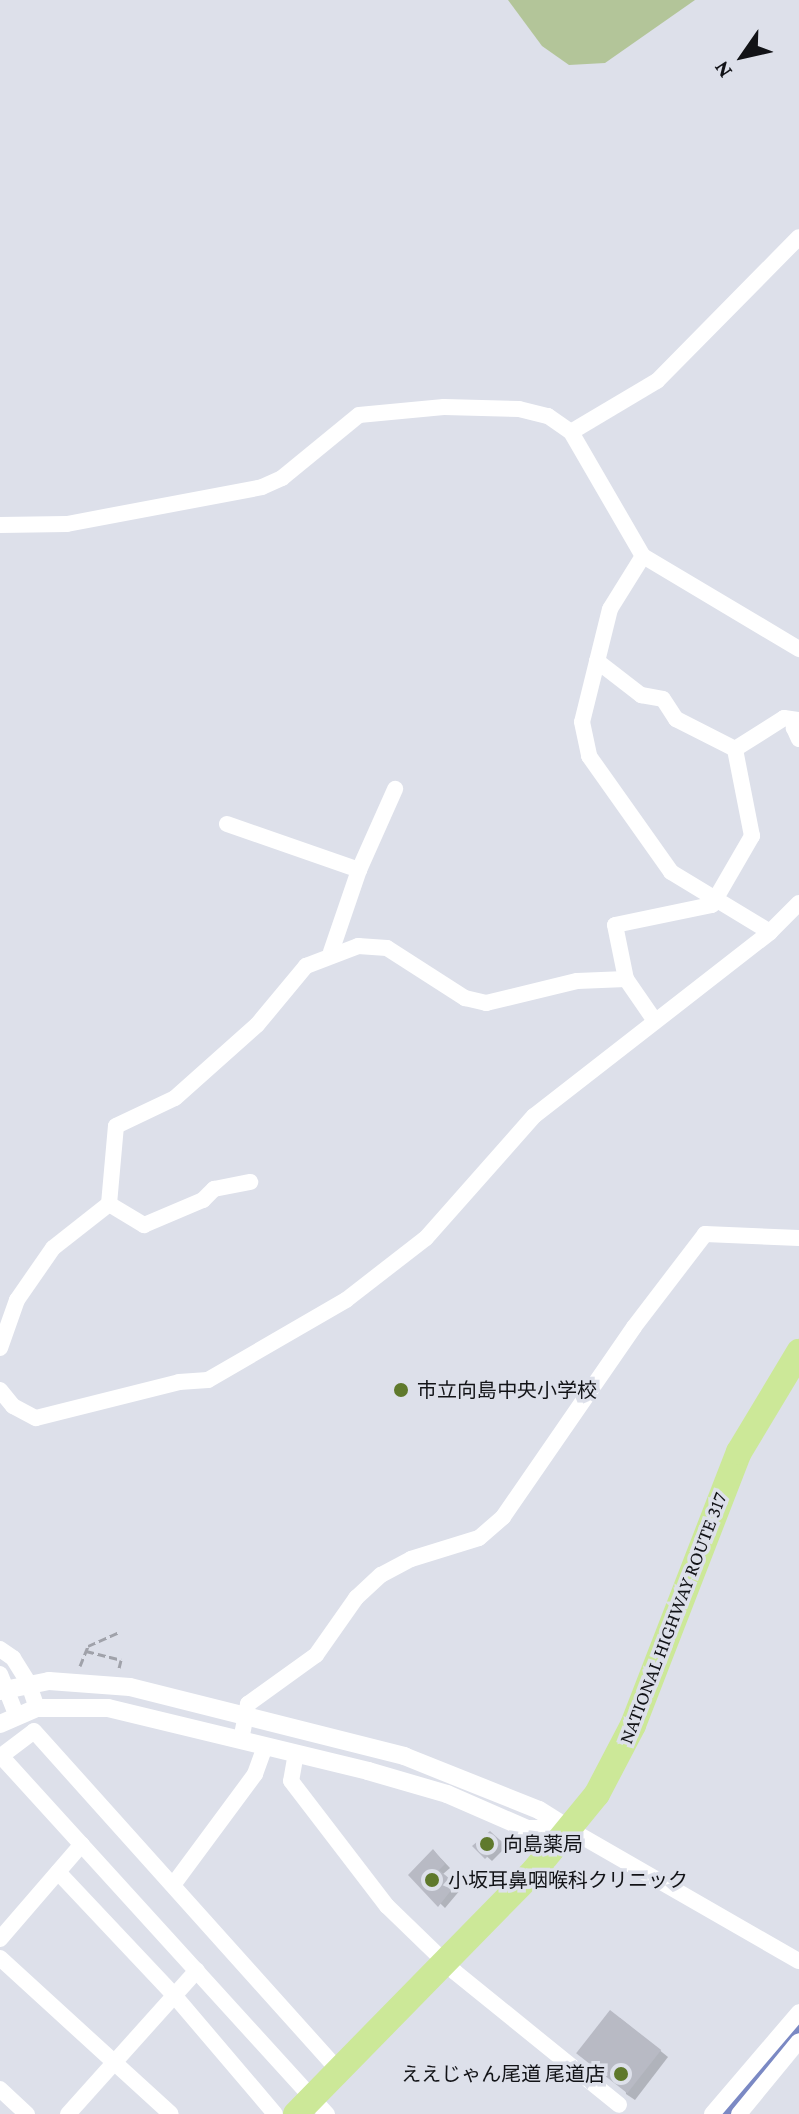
<!DOCTYPE html>
<html>
<head>
<meta charset="utf-8">
<style>
	body { margin:0 }
	#map { position:relative; width:799px; height:2114px; overflow:hidden; background:#dde0ea; font-family:"Crimson Pro","Noto Sans JP",serif }
	div>[style] { position:absolute }
	[style*='--x'] { left:calc(var(--x)*1px); top:calc(var(--y)*1px); width:calc(var(--w)*1px); rotate:calc(var(--a)*1deg) }
	.green>* { inset:0; background:#b3c599 }
	.shadow>* { inset:0; background:#0003 }
	.river>* { height:32px; margin:-16px; padding:0 16px; transform-origin:16px; border-radius:16px; background:#7b89c4 }
	.building>* { inset:0; background:#b8bac4; transform-origin:0 0 }
	.path>* { height:3px; margin-top:-1.5px; transform-origin:0; background:repeating-linear-gradient(90deg,#a0a2aa 0 8px,transparent 0 12px) }
	.minor>* { height:16px; margin:-8px; padding:0 8px; transform-origin:8px; border-radius:8px; background:#fff }
	.tertiary>* { height:18px; margin:-9px; padding:0 9px; transform-origin:9px; border-radius:9px; background:#fff }
	.trunk>* { height:26px; margin:-13px; padding:0 13px; transform-origin:13px; border-radius:13px; background:#cce898 }
	.dots>* { width:22px; height:22px; translate:-50% -50%; box-sizing:border-box; border:4px solid #dde0ea; border-radius:50% }
	span { translate:-50% -50%; white-space:nowrap; text-align:center; line-height:1.15; -webkit-text-stroke:7px #dde0ea; paint-order:stroke }
	.poi-label { font-size:20px; color:#121317 }
	.left { translate:0 -50%; text-align:left }
	.right { translate:-100% -50%; text-align:right }
	.street-label { font-size:20px; color:#121317 }
	.north { position:absolute; left:703px; top:16px; width:80px; height:80px; -webkit-text-stroke:6px #dde0ea; paint-order:stroke; rotate:236deg; font-size:22px; font-weight:700; line-height:32px; text-align:center; color:#121317 }
	.north::after { content:''; display:block; margin:auto; width:28px; height:36px; background:#121317; clip-path:polygon(50% 0,100% 100%,50% 72%,0 100%) }
</style>
</head>
<body>
<div id="map">
	<div class="green">
		<i style="clip-path:polygon(508px 0,695px 0,605px 63px,569px 65px,542px 46px)"></i>
	</div>
	<div class="shadow">
		<i style="clip-path:polygon(496px 1837px,507px 1846px,492px 1861px,475px 1846px)"></i>
		<i style="clip-path:polygon(434px 1851px,450px 1868px,443px 1874px,461px 1889px,445px 1908px,411px 1875px)"></i>
		<i style="clip-path:polygon(620px 2018px,668px 2057px,635px 2100px,626px 2094px)"></i>
	</div>
	<div class="river">
		<i style="--x:726;--y:2114;--w:113;--a:-49.7"></i>
	</div>
	<div class="building">
		<i style="clip-path:polygon(490px 1831px,502px 1842px,485px 1859px,472px 1846px)"></i>
		<i style="clip-path:polygon(433px 1849px,445px 1864px,439px 1870px,456px 1884px,438px 1907px,408px 1875px)"></i>
		<i style="left:610px;top:2010px;width:65px;height:55px;rotate:38deg"></i>
	</div>
	<div class="path">
		<i style="--x:86;--y:1651;--w:36;--a:14"></i>
		<i style="--x:121;--y:1660;--w:8;--a:104"></i>
		<i style="--x:80;--y:1666;--w:22;--a:-68"></i>
		<i style="--x:88;--y:1646;--w:34;--a:-24"></i>
	</div>
	<div class="minor">
		<i style="--x:571;--y:432;--w:100;--a:-30.7"></i>
		<i style="--x:657;--y:381;--w:202;--a:-45.4"></i>
		<i style="--x:0;--y:525;--w:67;--a:-0.9"></i>
		<i style="--x:67;--y:524;--w:198;--a:-10.7"></i>
		<i style="--x:262;--y:487;--w:22;--a:-24"></i>
		<i style="--x:282;--y:478;--w:99;--a:-39.3"></i>
		<i style="--x:359;--y:415;--w:85;--a:-5.4"></i>
		<i style="--x:444;--y:407;--w:75;--a:1.5"></i>
		<i style="--x:519;--y:409;--w:30;--a:14"></i>
		<i style="--x:548;--y:416;--w:28;--a:35"></i>
		<i style="--x:571;--y:432;--w:143;--a:59.9"></i>
		<i style="--x:643;--y:556;--w:182;--a:30.8"></i>
		<i style="--x:643;--y:556;--w:62;--a:121.9"></i>
		<i style="--x:610;--y:609;--w:116;--a:103.9"></i>
		<i style="--x:582;--y:722;--w:35;--a:78"></i>
		<i style="--x:589;--y:756;--w:142;--a:54.7"></i>
		<i style="--x:671;--y:872;--w:116;--a:31.2"></i>
		<i style="--x:597;--y:661;--w:56;--a:37.7"></i>
		<i style="--x:641;--y:695;--w:22;--a:10"></i>
		<i style="--x:663;--y:699;--w:24;--a:57"></i>
		<i style="--x:676;--y:719;--w:66;--a:27"></i>
		<i style="--x:799;--y:721;--w:9;--a:126"></i>
		<i style="--x:794;--y:728;--w:12;--a:66"></i>
		<i style="--x:227;--y:824;--w:140;--a:19.2"></i>
		<i style="--x:359;--y:870;--w:87;--a:108.9"></i>
		<i style="--x:359;--y:870;--w:89;--a:-66"></i>
		<i style="--x:655;--y:1021;--w:51;--a:-124.6"></i>
		<i style="--x:626;--y:979;--w:55;--a:-101.5"></i>
		<i style="--x:615;--y:925;--w:99;--a:-11.7"></i>
		<i style="--x:712;--y:905;--w:80;--a:-59.9"></i>
		<i style="--x:752;--y:836;--w:89;--a:-101.1"></i>
		<i style="--x:735;--y:749;--w:58;--a:-32.3"></i>
		<i style="--x:784;--y:718;--w:15;--a:8"></i>
		<i style="--x:109;--y:1204;--w:41;--a:31"></i>
		<i style="--x:144;--y:1225;--w:64;--a:-23"></i>
		<i style="--x:203;--y:1200;--w:16;--a:-45"></i>
		<i style="--x:214;--y:1189;--w:37;--a:-11"></i>
		<i style="--x:0;--y:1348;--w:51;--a:-70.5"></i>
		<i style="--x:17;--y:1300;--w:63;--a:-55.3"></i>
		<i style="--x:53;--y:1248;--w:71;--a:-38.2"></i>
		<i style="--x:109;--y:1204;--w:78;--a:-84.9"></i>
		<i style="--x:116;--y:1126;--w:65;--a:-25.4"></i>
		<i style="--x:175;--y:1098;--w:110;--a:-41.7"></i>
		<i style="--x:257;--y:1025;--w:77;--a:-50.3"></i>
		<i style="--x:306;--y:966;--w:56;--a:-21"></i>
		<i style="--x:358;--y:946;--w:29;--a:4"></i>
		<i style="--x:387;--y:948;--w:93;--a:32.7"></i>
		<i style="--x:465;--y:998;--w:22;--a:13"></i>
		<i style="--x:486;--y:1003;--w:94;--a:-13.6"></i>
		<i style="--x:577;--y:981;--w:49;--a:-2.3"></i>
		<i style="--x:0;--y:1390;--w:21;--a:51"></i>
		<i style="--x:13;--y:1406;--w:26;--a:28"></i>
		<i style="--x:36;--y:1418;--w:147;--a:-14.1"></i>
		<i style="--x:179;--y:1382;--w:29;--a:-4"></i>
		<i style="--x:208;--y:1380;--w:160;--a:-30.1"></i>
		<i style="--x:346;--y:1300;--w:101;--a:-37.8"></i>
		<i style="--x:426;--y:1238;--w:163;--a:-48.5"></i>
		<i style="--x:534;--y:1116;--w:299;--a:-37.9"></i>
		<i style="--x:770;--y:932;--w:41;--a:-45"></i>
		<i style="--x:0;--y:1649;--w:16;--a:35"></i>
		<i style="--x:13;--y:1658;--w:28;--a:58"></i>
		<i style="--x:28;--y:1682;--w:28;--a:71"></i>
		<i style="--x:0;--y:1674;--w:43;--a:68.2"></i>
		<i style="--x:241;--y:1740;--w:37;--a:-79"></i>
		<i style="--x:248;--y:1704;--w:84;--a:-35.8"></i>
		<i style="--x:316;--y:1655;--w:70;--a:-54.9"></i>
		<i style="--x:356;--y:1598;--w:34;--a:-43"></i>
		<i style="--x:381;--y:1575;--w:34;--a:-28"></i>
		<i style="--x:411;--y:1559;--w:71;--a:-17.2"></i>
		<i style="--x:479;--y:1538;--w:32;--a:-41"></i>
		<i style="--x:503;--y:1517;--w:231;--a:-55.4"></i>
		<i style="--x:634;--y:1327;--w:117;--a:-52.6"></i>
		<i style="--x:705;--y:1234;--w:94;--a:2.4"></i>
		<i style="--x:296;--y:1753;--w:28;--a:100"></i>
		<i style="--x:291;--y:1781;--w:158;--a:52.5"></i>
		<i style="--x:387;--y:1906;--w:95;--a:44.1"></i>
		<i style="--x:455;--y:1972;--w:211;--a:39"></i>
		<i style="--x:0;--y:1755;--w:486;--a:47.7"></i>
		<i style="--x:1;--y:1756;--w:41;--a:-37.1"></i>
		<i style="--x:34;--y:1731;--w:458;--a:48.1"></i>
		<i style="--x:569;--y:1829;--w:265;--a:29.9"></i>
		<i style="--x:58;--y:1872;--w:168;--a:46.7"></i>
		<i style="--x:173;--y:1994;--w:157;--a:49.6"></i>
		<i style="--x:173;--y:1885;--w:138;--a:-53.5"></i>
		<i style="--x:255;--y:1774;--w:30;--a:-70"></i>
		<i style="--x:0;--y:1939;--w:125;--a:-49.2"></i>
		<i style="--x:0;--y:1958;--w:231;--a:42.4"></i>
		<i style="--x:0;--y:2089;--w:37;--a:43"></i>
		<i style="--x:68;--y:2114;--w:193;--a:-48.1"></i>
		<i style="--x:712;--y:2114;--w:134;--a:-49.5"></i>
		<i style="--x:739;--y:2114;--w:94;--a:-50.6"></i>
	</div>
	<div class="tertiary">
		<i style="--x:0;--y:1691;--w:50;--a:-11.5"></i>
		<i style="--x:49;--y:1681;--w:81;--a:4.2"></i>
		<i style="--x:130;--y:1687;--w:283;--a:14.1"></i>
		<i style="--x:404;--y:1756;--w:145;--a:21.8"></i>
		<i style="--x:539;--y:1810;--w:36;--a:32"></i>
		<i style="--x:0;--y:1724;--w:40;--a:-23.4"></i>
		<i style="--x:37;--y:1708;--w:71;--a:0"></i>
		<i style="--x:108;--y:1708;--w:268;--a:13.6"></i>
		<i style="--x:368;--y:1771;--w:82;--a:16.2"></i>
		<i style="--x:447;--y:1794;--w:87;--a:23.6"></i>
		<i style="--x:527;--y:1829;--w:42;--a:0"></i>
	</div>
	<div class="trunk">
		<i style="--x:296;--y:2114;--w:340;--a:-45.6"></i>
		<i style="--x:534;--y:1871;--w:99;--a:-50.7"></i>
		<i style="--x:597;--y:1794;--w:78;--a:-62.4"></i>
		<i style="--x:633;--y:1725;--w:293;--a:-68.8"></i>
		<i style="--x:739;--y:1452;--w:117;--a:-59"></i>
	</div>
	<div class="dots">
		<i style="left:401px;top:1390px;background:#5f792c"></i>
		<i style="left:487px;top:1844px;background:#5f792c"></i>
		<i style="left:432px;top:1880px;background:#5f792c"></i>
		<i style="left:621px;top:2074px;background:#5f792c"></i>
	</div>
	<div class="poi-label">
		<span class="left" style="left:417px;top:1390px">市立向島中央小学校</span>
		<span class="left" style="left:503px;top:1844px">向島薬局</span>
		<span class="left" style="left:448px;top:1880px">小坂耳鼻咽喉科クリニック</span>
		<span class="right" style="left:605px;top:2074px">ええじゃん尾道 尾道店</span>
	</div>
	<div class="street-label">
		<span style="left:673px;top:1618px;rotate:-69deg">NATIONAL HIGHWAY ROUTE 317</span>
	</div>
	<div class="north">N</div>
</div>
</body>
</html>
